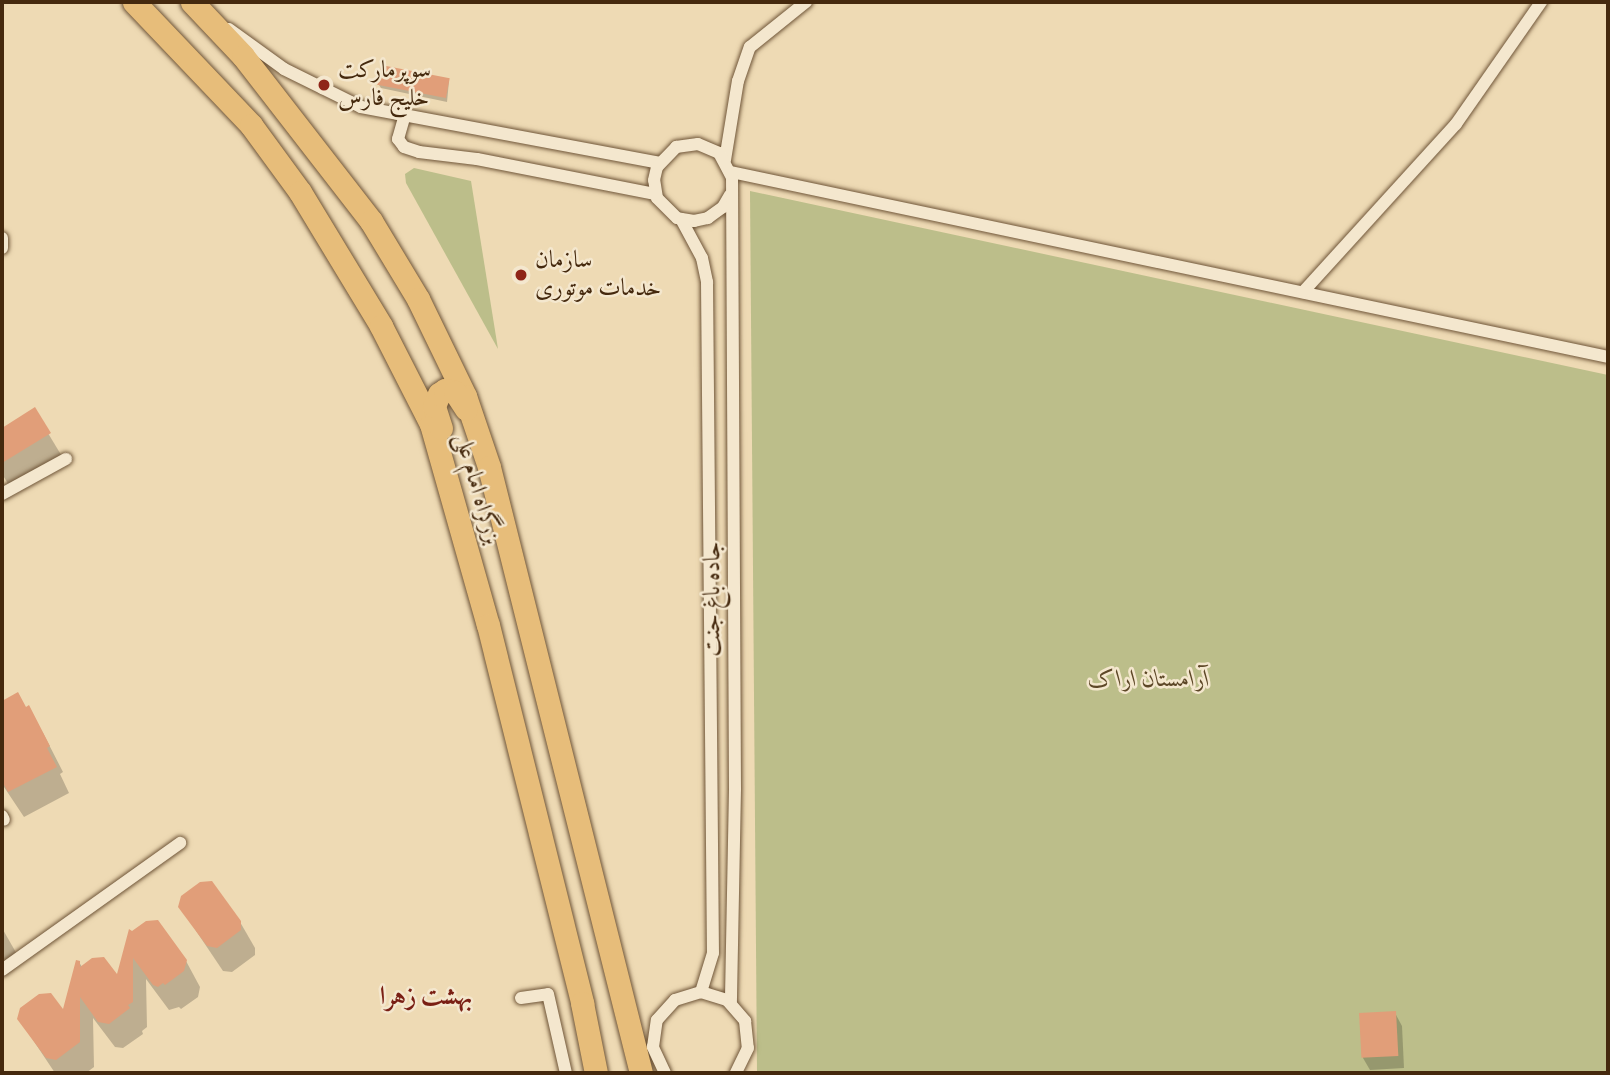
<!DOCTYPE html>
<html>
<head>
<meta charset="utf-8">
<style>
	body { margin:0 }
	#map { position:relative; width:1610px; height:1075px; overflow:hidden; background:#eedab4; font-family:"Libre Bodoni",Amiri,serif }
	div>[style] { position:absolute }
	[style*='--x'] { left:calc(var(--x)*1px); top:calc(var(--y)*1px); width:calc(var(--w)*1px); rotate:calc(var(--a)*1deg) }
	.green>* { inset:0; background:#bcbe8a }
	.shadow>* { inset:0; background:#0003 }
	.building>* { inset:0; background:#e19e79; transform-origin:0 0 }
	.roads { filter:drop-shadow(0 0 2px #6f5538) drop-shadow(0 0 2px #6f5538) }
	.street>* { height:12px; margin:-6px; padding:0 6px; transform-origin:6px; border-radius:6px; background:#f4e7ce }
	.highway>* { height:23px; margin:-11.5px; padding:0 11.5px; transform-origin:11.5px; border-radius:11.5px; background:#e7bd7a }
	.dots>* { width:19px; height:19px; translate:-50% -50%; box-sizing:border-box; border:4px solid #f4e7ce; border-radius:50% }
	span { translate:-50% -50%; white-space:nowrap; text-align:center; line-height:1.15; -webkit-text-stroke:5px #f4e7ce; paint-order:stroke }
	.poi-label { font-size:24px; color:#45290e }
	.left { translate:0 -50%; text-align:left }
	.street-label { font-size:24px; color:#45290e }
	.park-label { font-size:24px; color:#5d4727; font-style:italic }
	.neighbourhood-label { font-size:26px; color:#7a1f14; font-weight:700 }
	.frame { position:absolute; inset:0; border:4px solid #45290e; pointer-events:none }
</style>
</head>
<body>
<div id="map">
	<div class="green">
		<i style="clip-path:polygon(414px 168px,471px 181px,498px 349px,406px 183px,405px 174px)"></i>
		<i style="clip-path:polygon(750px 191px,1608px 375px,1608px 1073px,757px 1073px)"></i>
	</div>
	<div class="shadow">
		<i style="clip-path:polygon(449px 81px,447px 102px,381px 88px,379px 85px)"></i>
		<i style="clip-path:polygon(34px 410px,63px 458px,12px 490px,2px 474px,2px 430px)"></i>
		<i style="clip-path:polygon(17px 695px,43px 733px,63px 772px,60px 774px,69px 793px,24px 817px,2px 784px,2px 703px)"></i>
		<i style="clip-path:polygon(180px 907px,240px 922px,255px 948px,255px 955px,232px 972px,223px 971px)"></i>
		<i style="clip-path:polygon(2px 928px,18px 956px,2px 967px)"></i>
		<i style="clip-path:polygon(130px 932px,186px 961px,200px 987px,198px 997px,181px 1009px,179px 1007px,169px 1010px,146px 979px,147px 1027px,142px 1031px,143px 1034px,123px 1048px,115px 1047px,93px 1018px,94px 1067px,86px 1073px,55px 1073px,19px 1019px,64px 1013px,79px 962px,82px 967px,117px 978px)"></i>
		<i style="clip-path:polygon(1395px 1013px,1402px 1026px,1404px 1068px,1370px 1070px,1363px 1058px,1360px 1015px)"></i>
	</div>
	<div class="building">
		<i style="left:381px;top:65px;width:70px;height:20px;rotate:11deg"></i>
		<i style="clip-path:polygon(35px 407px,51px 433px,2px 463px,2px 428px)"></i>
		<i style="clip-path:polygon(18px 692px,26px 707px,29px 705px,50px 746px,47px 748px,57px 767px,8px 792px,2px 781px,2px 701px)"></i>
		<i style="clip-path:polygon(212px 881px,241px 921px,241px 930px,217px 948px,207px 946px,178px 907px,181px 896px,200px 882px)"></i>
		<i style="clip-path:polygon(158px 920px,187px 960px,184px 971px,165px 985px,163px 983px,158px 987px,153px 985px,133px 958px,133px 1002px,128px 1005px,130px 1008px,109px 1024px,98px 1022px,80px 997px,80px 1042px,56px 1060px,46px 1058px,17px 1019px,20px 1008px,39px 994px,51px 993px,63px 1009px,76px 960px,80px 961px,80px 967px,92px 958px,104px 957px,117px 974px,129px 929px,132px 931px,146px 921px)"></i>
		<i style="left:1396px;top:1011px;width:45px;height:37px;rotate:87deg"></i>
	</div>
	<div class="roads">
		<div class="street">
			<i style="--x:229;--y:29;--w:68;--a:36"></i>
			<i style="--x:284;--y:69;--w:86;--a:26.3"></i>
			<i style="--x:361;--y:107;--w:303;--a:10.6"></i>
			<i style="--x:404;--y:118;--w:22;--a:106"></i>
			<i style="--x:398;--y:139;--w:10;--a:53"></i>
			<i style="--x:404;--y:147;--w:16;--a:18"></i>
			<i style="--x:419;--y:152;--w:58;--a:6.9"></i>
			<i style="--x:477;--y:159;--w:182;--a:11.1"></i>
			<i style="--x:725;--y:160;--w:80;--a:-80.7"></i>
			<i style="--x:738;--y:81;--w:36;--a:-71"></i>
			<i style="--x:750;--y:47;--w:72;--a:-38.8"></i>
			<i style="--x:731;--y:172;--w:896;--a:11.91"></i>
			<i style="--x:730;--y:195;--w:14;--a:120"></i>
			<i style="--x:723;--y:207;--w:19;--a:144"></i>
			<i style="--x:708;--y:218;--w:14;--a:168"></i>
			<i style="--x:694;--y:221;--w:17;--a:-170"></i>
			<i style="--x:677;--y:218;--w:28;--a:-135"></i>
			<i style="--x:657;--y:198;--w:18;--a:-99"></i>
			<i style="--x:654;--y:180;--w:13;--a:-77"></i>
			<i style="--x:657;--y:167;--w:28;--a:-46"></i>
			<i style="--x:676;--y:147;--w:22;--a:-8"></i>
			<i style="--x:698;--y:144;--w:23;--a:23"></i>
			<i style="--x:719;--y:153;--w:27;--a:62"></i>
			<i style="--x:732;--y:177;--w:612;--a:89.72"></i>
			<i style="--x:735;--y:789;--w:214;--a:91.1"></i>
			<i style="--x:681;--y:219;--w:44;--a:61.7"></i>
			<i style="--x:702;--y:258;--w:25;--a:78"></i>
			<i style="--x:707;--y:282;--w:671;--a:89.49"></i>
			<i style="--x:713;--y:953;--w:41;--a:107.1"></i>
			<i style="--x:2;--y:238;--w:10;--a:90"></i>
			<i style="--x:1303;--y:292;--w:227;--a:-47.7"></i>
			<i style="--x:1456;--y:124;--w:149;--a:-55.1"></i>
			<i style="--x:2;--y:494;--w:73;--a:-28.7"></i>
			<i style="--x:2;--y:816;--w:4;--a:63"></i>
			<i style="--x:2;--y:970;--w:219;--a:-35.5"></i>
			<i style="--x:521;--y:998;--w:27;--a:-8"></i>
			<i style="--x:548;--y:994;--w:81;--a:77.2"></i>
			<i style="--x:665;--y:1073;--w:29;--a:-115"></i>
			<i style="--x:653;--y:1047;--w:27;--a:-82"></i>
			<i style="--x:657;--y:1020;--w:27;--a:-48"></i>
			<i style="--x:675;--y:1000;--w:27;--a:-17"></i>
			<i style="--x:701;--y:992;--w:27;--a:17"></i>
			<i style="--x:727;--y:1000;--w:28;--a:49"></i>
			<i style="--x:745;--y:1021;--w:27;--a:84"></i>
			<i style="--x:748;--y:1048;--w:28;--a:116"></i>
		</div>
		<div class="highway">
			<i style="--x:134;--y:2;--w:170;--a:46.4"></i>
			<i style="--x:251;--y:125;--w:83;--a:53.8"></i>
			<i style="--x:300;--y:192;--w:157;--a:58.8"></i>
			<i style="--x:381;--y:326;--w:110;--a:63"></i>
			<i style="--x:431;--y:424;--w:209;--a:74.2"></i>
			<i style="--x:488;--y:625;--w:390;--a:76"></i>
			<i style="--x:582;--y:1003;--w:71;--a:78.7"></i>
			<i style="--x:192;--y:2;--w:74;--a:46.6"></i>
			<i style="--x:243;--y:56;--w:209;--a:52.2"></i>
			<i style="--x:371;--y:221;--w:91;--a:58.9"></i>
			<i style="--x:418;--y:299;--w:108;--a:64.1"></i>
			<i style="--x:465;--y:396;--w:75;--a:71.3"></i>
			<i style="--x:489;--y:467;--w:625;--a:75.92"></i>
			<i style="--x:441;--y:428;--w:23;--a:-108"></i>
			<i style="--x:434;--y:406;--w:13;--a:-67"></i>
			<i style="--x:439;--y:394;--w:7;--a:-34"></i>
			<i style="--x:445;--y:390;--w:10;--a:11"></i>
			<i style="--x:455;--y:392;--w:20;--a:57"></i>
		</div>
	</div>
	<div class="dots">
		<i style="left:324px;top:85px;background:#8f2418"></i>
		<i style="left:521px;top:275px;background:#8f2418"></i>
	</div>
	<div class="poi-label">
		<span class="left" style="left:338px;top:85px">سوپرمارکت<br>خلیج فارس</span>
		<span class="left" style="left:535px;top:275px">سازمان<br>خدمات موتوری</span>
	</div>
	<div class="street-label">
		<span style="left:477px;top:489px;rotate:74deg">بزرگراه امام علی</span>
		<span style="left:713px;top:599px;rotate:-90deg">جاده باغ جنت</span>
	</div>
	<div class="park-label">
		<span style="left:1149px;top:680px">آرامستان اراک</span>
	</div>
	<div class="neighbourhood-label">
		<span style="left:426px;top:997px">بهشت زهرا</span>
	</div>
	<div class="frame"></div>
</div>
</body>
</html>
